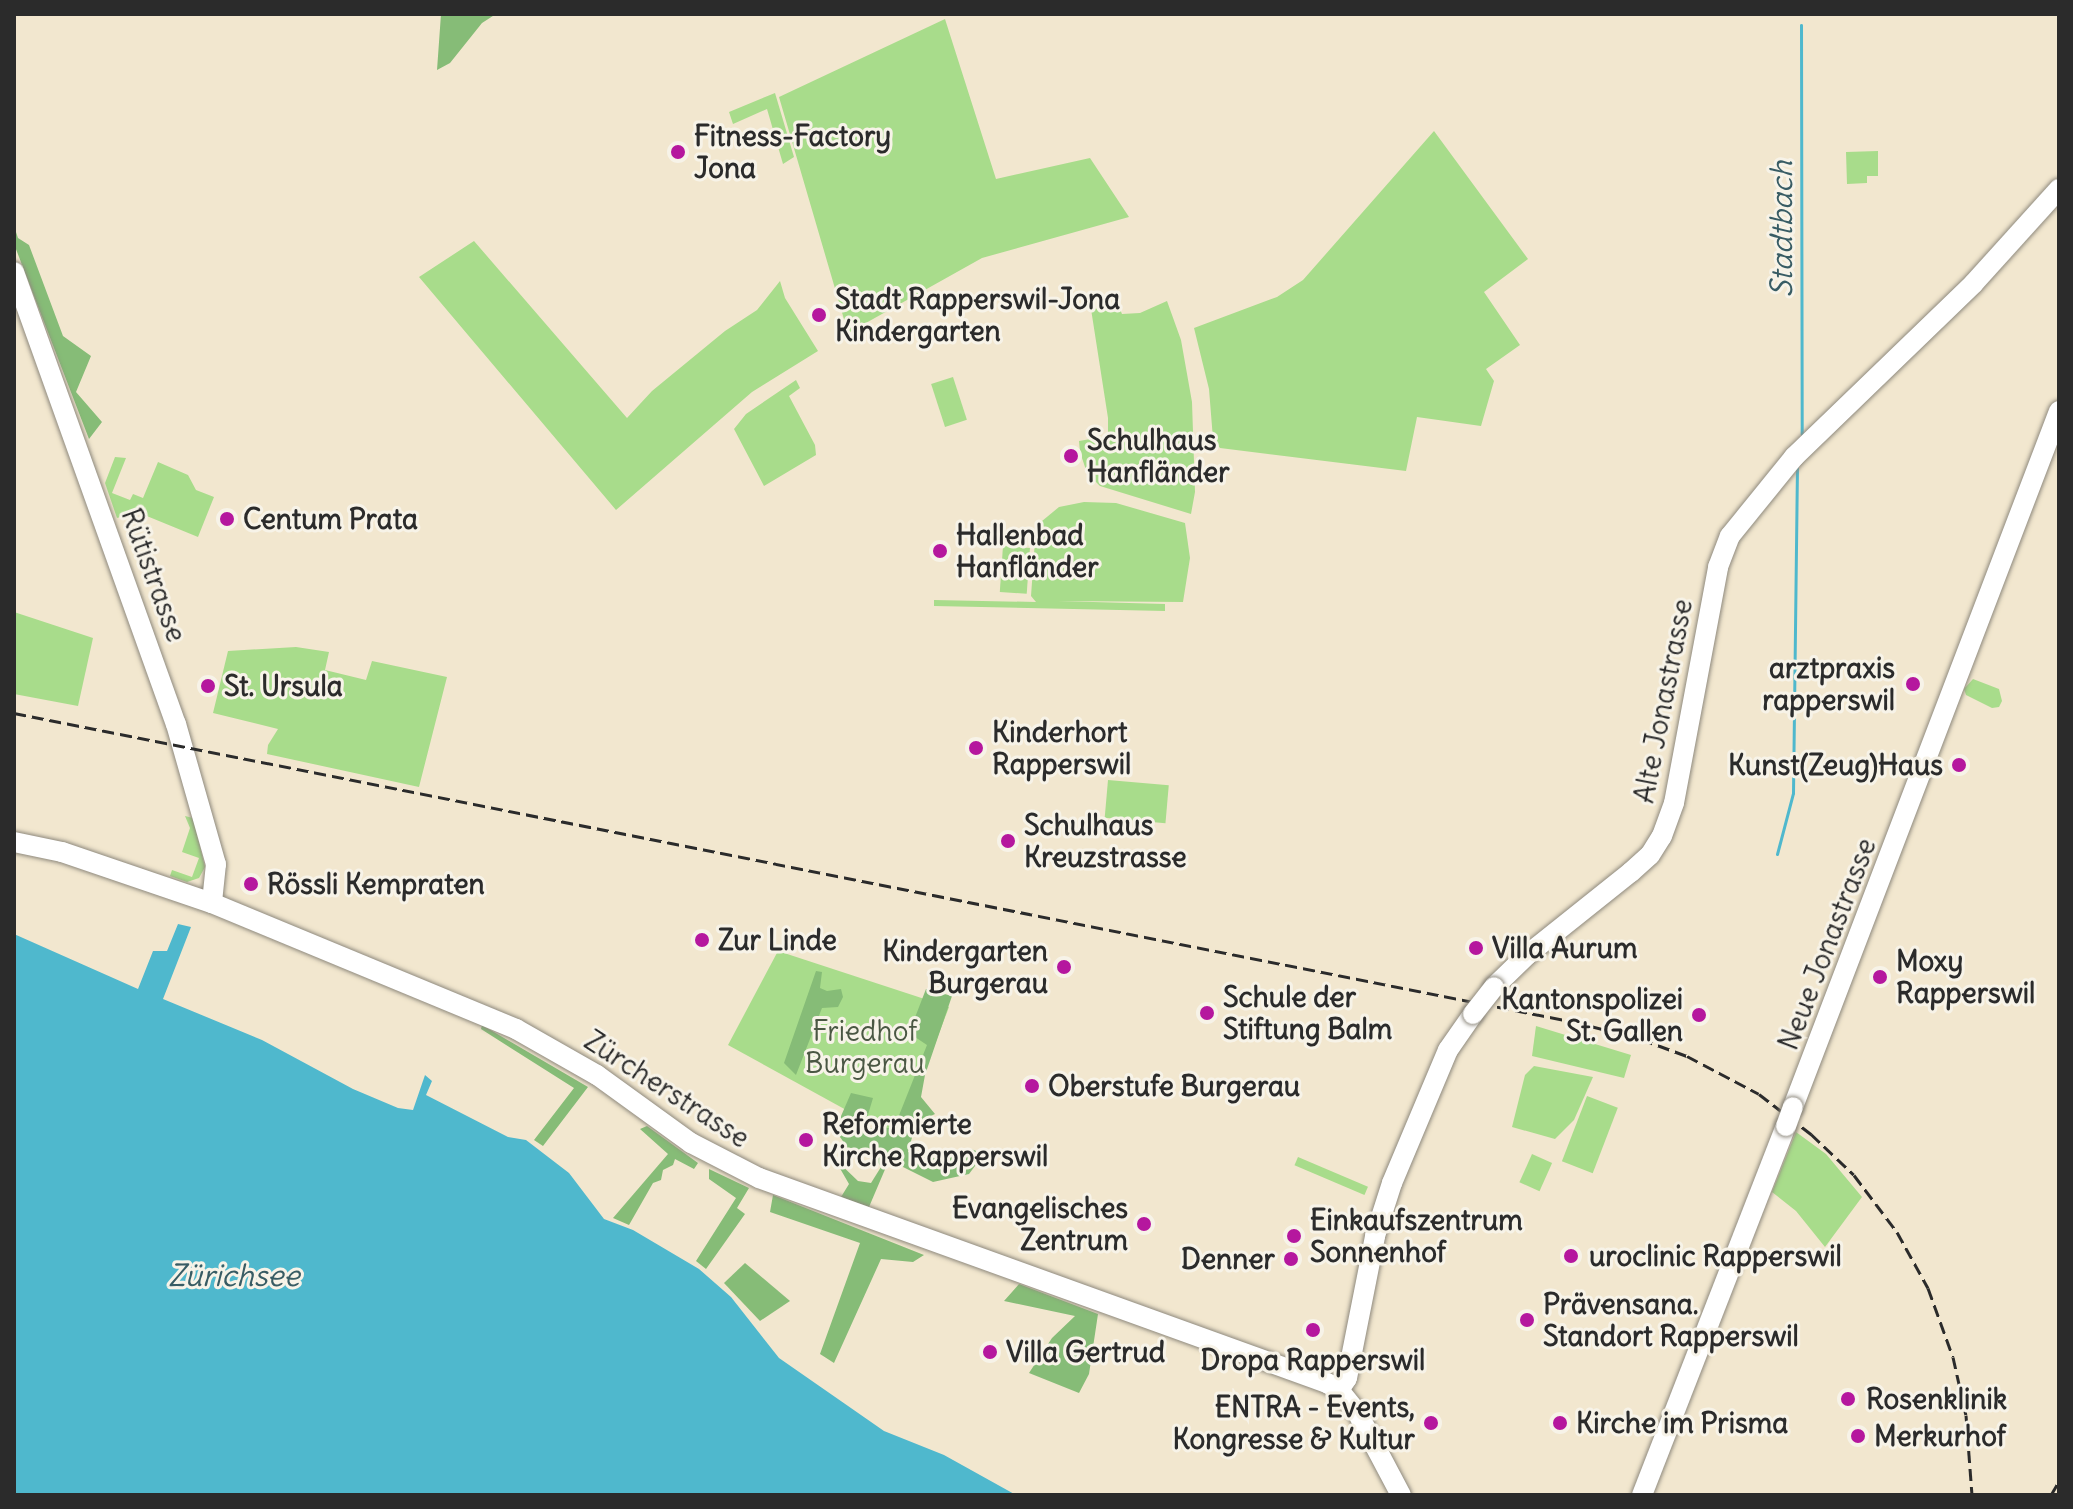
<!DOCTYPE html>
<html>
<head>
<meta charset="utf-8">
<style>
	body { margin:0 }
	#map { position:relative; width:2073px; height:1509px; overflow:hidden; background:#f2e7cf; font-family:Delius,sans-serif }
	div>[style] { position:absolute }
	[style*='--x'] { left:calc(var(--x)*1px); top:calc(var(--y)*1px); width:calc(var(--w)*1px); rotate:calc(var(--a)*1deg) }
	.green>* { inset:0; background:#a8dc8b; transform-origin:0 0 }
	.forest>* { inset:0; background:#86bc77 }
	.water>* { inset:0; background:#4fb8cd }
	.stream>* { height:3px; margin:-1.5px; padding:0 1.5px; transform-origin:1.5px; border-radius:1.5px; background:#4fb8cd }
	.roads { filter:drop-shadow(0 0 2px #8e897d) drop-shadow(0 0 2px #8e897d) }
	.primary>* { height:20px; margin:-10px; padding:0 10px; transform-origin:10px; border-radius:10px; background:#fff }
	.rail>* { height:3px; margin-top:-1.5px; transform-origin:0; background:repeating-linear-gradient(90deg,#2b2b2b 0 12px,transparent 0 18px) }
	.bridges { filter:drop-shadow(0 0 2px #8e897d) drop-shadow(0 0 2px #8e897d) }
	.primary-bridge>* { height:20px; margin:-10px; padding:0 10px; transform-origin:10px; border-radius:10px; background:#fff }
	.dots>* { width:22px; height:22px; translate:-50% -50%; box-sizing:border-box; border:4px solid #f7f3e8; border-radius:50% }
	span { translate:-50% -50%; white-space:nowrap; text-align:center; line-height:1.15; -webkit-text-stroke:6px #f7f3e8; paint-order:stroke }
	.poi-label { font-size:28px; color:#2b2b2b; font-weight:700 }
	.left { translate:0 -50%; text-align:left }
	.right { translate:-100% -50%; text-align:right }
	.street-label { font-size:28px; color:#2b2b2b }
	.park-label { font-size:28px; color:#4a5743 }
	.water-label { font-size:30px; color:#385c64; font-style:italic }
	.frame { position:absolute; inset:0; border:16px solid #2b2b2b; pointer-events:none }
</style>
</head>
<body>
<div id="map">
	<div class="green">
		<i style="clip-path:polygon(945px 19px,996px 179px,1090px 158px,1129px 217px,982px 258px,848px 333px,779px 97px)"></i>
		<i style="clip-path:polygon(775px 93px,794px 157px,783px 164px,767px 109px,733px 124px,729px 112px)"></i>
		<i style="clip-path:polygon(1434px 131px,1528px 259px,1484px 292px,1520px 345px,1486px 369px,1494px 381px,1481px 426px,1417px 417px,1406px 471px,1220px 448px,1213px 439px,1209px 389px,1194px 328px,1277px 297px,1303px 280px)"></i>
		<i style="clip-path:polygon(1878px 151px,1878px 176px,1867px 176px,1867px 183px,1847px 184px,1846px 152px)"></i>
		<i style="clip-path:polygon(474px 241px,627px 418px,652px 391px,725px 331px,757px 310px,780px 281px,785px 298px,818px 351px,752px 392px,616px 510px,419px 277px)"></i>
		<i style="clip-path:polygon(1167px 301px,1181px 340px,1192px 402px,1195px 492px,1191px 514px,1100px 486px,1087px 473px,1080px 452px,1079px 441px,1108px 436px,1108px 418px,1091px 309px,1119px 307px,1122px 314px,1140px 313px)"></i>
		<i style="left:953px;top:377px;width:45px;height:23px;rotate:72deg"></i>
		<i style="clip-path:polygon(796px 380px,800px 388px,789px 396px,815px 445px,816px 455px,764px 486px,734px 429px,746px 414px)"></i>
		<i style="clip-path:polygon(115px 457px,126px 458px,112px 493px,130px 500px,133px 494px,143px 498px,158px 462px,188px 475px,196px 490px,214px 497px,198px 537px,137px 512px,117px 518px,105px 483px)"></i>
		<i style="clip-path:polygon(1084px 502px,1116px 503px,1185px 523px,1190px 558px,1183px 602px,1057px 601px,1165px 604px,1165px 611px,934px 606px,934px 600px,1036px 602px,1031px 596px,1036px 526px,1059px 507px)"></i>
		<i style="left:1003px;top:546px;width:27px;height:46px;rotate:4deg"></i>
		<i style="clip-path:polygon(14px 612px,93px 638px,78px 706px,14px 694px)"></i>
		<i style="clip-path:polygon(296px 647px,329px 652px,325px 670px,366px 680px,372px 661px,447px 677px,419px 787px,267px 754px,268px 745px,278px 729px,213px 713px,228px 651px)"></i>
		<i style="clip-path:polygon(1973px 679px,1999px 689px,2002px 701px,1999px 707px,1992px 708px,1966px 695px,1964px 689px)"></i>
		<i style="left:1108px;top:780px;width:61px;height:38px;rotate:5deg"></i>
		<i style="clip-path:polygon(185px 816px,193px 818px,205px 867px,199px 878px,187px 882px,170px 876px,172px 870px,192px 877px,199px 858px,182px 852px,190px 828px)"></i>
		<i style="clip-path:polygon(778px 951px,949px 1007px,899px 1139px,728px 1045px)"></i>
		<i style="clip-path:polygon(1536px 1026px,1631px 1055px,1624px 1078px,1532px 1056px)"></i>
		<i style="clip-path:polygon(1534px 1066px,1593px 1077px,1574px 1120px,1555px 1139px,1512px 1127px,1525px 1075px)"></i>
		<i style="left:1587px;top:1096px;width:33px;height:70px;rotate:21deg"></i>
		<i style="clip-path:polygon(1796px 1132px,1826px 1154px,1862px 1197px,1825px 1247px,1796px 1211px,1772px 1192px)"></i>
		<i style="left:1532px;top:1154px;width:22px;height:31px;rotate:24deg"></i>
		<i style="left:1298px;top:1157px;width:76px;height:9px;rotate:23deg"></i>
	</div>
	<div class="forest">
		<i style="clip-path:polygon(441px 14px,496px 14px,482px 23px,450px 63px,437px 70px)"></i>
		<i style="clip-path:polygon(14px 226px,18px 238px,29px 245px,63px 336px,91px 356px,76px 392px,102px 422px,89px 439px,14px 244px)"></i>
		<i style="clip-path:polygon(816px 971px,822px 972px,820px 988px,827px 991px,841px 989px,843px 997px,838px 1007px,822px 1008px,796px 1075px,784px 1063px)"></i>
		<i style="clip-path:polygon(926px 989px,952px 996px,925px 1075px,921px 1097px,935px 1114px,916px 1123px,908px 1152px,943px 1160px,971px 1149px,984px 1154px,969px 1174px,933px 1182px,889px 1160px,869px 1207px,841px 1197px,849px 1184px,834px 1158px,858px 1181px,871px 1183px,881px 1167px,873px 1155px,850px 1151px,835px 1130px,851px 1093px,873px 1098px,864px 1128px,894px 1128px,927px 1045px,909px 1033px)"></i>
		<i style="clip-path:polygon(482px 1025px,588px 1087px,543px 1146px,534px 1140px,574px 1088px,481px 1029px)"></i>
		<i style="clip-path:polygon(647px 1126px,698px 1163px,694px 1169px,675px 1159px,673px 1165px,663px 1170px,661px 1180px,653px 1183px,629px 1225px,613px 1218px,668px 1154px,640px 1129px)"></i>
		<i style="clip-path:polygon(709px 1169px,749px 1188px,737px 1208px,745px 1214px,706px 1269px,696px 1261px,736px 1198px,709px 1179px)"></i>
		<i style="clip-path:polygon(773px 1195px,924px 1255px,913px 1262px,881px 1259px,834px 1363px,820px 1354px,860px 1243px,770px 1212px)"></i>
		<i style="clip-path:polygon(745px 1263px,790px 1301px,760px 1321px,724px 1283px)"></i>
		<i style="clip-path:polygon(1019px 1284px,1098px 1314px,1089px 1374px,1079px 1393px,1029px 1373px,1052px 1338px,1075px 1316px,1004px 1301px)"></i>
	</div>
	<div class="water">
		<i style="clip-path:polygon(178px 924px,191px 927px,163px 999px,262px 1040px,353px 1089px,398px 1108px,413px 1110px,425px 1075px,432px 1081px,426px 1095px,508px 1137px,526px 1140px,569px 1173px,604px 1219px,633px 1230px,699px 1269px,731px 1297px,779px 1358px,884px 1431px,944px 1455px,1016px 1495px,14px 1495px,14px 934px,138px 989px,153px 951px,167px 951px)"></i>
	</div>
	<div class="stream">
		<i style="--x:1801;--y:25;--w:409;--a:89.9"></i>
		<i style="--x:1777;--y:854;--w:63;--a:-75.3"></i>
		<i style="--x:1793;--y:793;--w:325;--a:-89.3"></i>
	</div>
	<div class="roads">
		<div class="primary">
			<i style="--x:14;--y:272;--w:480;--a:70.3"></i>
			<i style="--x:176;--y:724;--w:146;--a:74.1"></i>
			<i style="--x:216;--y:864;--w:39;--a:96"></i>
			<i style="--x:14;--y:842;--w:49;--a:11.8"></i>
			<i style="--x:62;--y:852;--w:158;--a:18.8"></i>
			<i style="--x:212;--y:903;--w:329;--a:22.5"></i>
			<i style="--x:516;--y:1029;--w:93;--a:29.6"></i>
			<i style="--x:597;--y:1075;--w:116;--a:35.9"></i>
			<i style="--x:691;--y:1143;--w:76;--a:27.2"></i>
			<i style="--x:759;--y:1178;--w:604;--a:19.85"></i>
			<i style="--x:1327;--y:1383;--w:14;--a:30"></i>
			<i style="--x:1339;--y:1390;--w:28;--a:51"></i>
			<i style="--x:1357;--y:1412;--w:94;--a:62.1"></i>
			<i style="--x:1494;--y:987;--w:46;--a:-44.1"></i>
			<i style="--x:1527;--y:955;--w:133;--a:-38.6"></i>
			<i style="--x:1631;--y:872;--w:25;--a:-42"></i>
			<i style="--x:1650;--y:855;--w:22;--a:-58"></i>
			<i style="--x:1662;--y:836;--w:35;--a:-70"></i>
			<i style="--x:1674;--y:803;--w:240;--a:-79.4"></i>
			<i style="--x:1718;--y:567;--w:33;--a:-69"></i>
			<i style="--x:1730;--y:536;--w:102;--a:-51"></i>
			<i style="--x:1794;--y:457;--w:250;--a:-44"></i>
			<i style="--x:1974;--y:283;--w:127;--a:-47.9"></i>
			<i style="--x:1793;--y:1107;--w:745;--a:-69.08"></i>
			<i style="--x:1339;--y:1390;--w:14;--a:-56"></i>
			<i style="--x:1347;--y:1378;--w:145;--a:-78.8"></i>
			<i style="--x:1375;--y:1236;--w:56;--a:-72.2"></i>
			<i style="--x:1392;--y:1183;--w:144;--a:-67.2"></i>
			<i style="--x:1448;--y:1050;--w:44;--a:-55.2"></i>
			<i style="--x:1642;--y:1495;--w:396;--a:-68.7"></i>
		</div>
	</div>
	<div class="rail">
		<i style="--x:14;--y:713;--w:1591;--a:11.2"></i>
		<i style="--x:1575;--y:1022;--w:68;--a:14.4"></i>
		<i style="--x:1641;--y:1039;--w:49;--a:20.3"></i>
		<i style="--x:1687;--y:1056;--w:81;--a:27.8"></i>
		<i style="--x:1759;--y:1094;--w:66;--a:37.6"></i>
		<i style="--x:1811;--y:1134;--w:59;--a:43.6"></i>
		<i style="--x:1854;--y:1175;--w:71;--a:53"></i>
		<i style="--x:1897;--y:1232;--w:64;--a:61"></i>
		<i style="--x:1928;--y:1288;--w:73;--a:70.1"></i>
		<i style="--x:1953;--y:1357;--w:59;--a:77.4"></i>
		<i style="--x:1966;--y:1415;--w:80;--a:85.7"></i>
		<i style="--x:2051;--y:1495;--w:16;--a:-60"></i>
	</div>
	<div class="bridges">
		<div class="primary-bridge">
			<i style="--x:1473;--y:1014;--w:34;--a:-52"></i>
			<i style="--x:1786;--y:1126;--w:20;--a:-70"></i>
		</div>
	</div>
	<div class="dots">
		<i style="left:678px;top:152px;background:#b5179e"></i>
		<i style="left:819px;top:315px;background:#b5179e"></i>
		<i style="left:1071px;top:456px;background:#b5179e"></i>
		<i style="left:227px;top:519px;background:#b5179e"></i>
		<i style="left:940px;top:551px;background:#b5179e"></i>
		<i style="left:1913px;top:684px;background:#b5179e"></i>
		<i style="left:208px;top:686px;background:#b5179e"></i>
		<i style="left:976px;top:748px;background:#b5179e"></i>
		<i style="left:1959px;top:765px;background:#b5179e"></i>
		<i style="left:1008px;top:841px;background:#b5179e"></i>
		<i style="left:251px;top:884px;background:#b5179e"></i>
		<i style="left:702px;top:940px;background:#b5179e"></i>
		<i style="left:1476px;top:948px;background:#b5179e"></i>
		<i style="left:1064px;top:967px;background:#b5179e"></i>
		<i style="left:1880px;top:977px;background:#b5179e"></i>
		<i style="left:1207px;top:1013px;background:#b5179e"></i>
		<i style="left:1699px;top:1015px;background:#b5179e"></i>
		<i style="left:1032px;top:1086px;background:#b5179e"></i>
		<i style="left:806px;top:1140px;background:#b5179e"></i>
		<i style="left:1144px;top:1224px;background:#b5179e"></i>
		<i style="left:1294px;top:1236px;background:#b5179e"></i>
		<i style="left:1571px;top:1256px;background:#b5179e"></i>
		<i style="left:1291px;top:1259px;background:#b5179e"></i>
		<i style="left:1527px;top:1320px;background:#b5179e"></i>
		<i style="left:1313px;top:1330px;background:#b5179e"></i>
		<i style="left:990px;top:1352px;background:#b5179e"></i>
		<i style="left:1848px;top:1399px;background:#b5179e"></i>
		<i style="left:1431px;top:1423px;background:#b5179e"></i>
		<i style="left:1560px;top:1423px;background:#b5179e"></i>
		<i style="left:1858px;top:1436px;background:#b5179e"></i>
	</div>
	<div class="poi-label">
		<span class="left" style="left:694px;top:152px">Fitness-Factory<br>Jona</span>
		<span class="left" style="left:835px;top:315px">Stadt Rapperswil-Jona<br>Kindergarten</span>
		<span class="left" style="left:1087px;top:456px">Schulhaus<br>Hanfländer</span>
		<span class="left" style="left:243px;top:519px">Centum Prata</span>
		<span class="left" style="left:956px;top:551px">Hallenbad<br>Hanfländer</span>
		<span class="right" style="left:1895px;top:684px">arztpraxis<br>rapperswil</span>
		<span class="left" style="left:224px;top:686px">St. Ursula</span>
		<span class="left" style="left:992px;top:748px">Kinderhort<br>Rapperswil</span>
		<span class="right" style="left:1943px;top:765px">Kunst(Zeug)Haus</span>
		<span class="left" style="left:1024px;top:841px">Schulhaus<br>Kreuzstrasse</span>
		<span class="left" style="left:267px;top:884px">Rössli Kempraten</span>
		<span class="left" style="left:718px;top:940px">Zur Linde</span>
		<span class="left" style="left:1492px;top:948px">Villa Aurum</span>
		<span class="right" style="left:1048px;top:967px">Kindergarten<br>Burgerau</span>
		<span class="left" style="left:1896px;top:977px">Moxy<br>Rapperswil</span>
		<span class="left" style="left:1223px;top:1013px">Schule der<br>Stiftung Balm</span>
		<span class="right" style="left:1683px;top:1015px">Kantonspolizei<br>St. Gallen</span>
		<span class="left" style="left:1048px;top:1086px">Oberstufe Burgerau</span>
		<span class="left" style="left:822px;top:1140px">Reformierte<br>Kirche Rapperswil</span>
		<span class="right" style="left:1128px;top:1224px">Evangelisches<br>Zentrum</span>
		<span class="left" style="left:1310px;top:1236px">Einkaufszentrum<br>Sonnenhof</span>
		<span class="left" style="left:1589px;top:1256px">uroclinic Rapperswil</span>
		<span class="right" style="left:1275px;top:1259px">Denner</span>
		<span class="left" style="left:1543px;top:1320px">Prävensana.<br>Standort Rapperswil</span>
		<span class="left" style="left:1006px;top:1352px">Villa Gertrud</span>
		<span style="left:1313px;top:1360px">Dropa Rapperswil</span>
		<span class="left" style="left:1866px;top:1399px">Rosenklinik</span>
		<span class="right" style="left:1415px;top:1423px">ENTRA - Events,<br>Kongresse &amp; Kultur</span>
		<span class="left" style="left:1576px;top:1423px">Kirche im Prisma</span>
		<span class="left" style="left:1874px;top:1436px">Merkurhof</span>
	</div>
	<div class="street-label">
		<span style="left:154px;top:575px;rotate:70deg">Rütistrasse</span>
		<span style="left:1663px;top:701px;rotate:-79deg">Alte Jonastrasse</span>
		<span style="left:1827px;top:944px;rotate:-69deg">Neue Jonastrasse</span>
		<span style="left:667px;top:1089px;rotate:33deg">Zürcherstrasse</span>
	</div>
	<div class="park-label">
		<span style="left:865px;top:1047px">Friedhof<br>Burgerau</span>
	</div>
	<div class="water-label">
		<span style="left:1781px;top:229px;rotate:-90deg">Stadtbach</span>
		<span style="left:234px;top:1275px">Zürichsee</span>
	</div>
	<div class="frame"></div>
</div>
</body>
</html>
